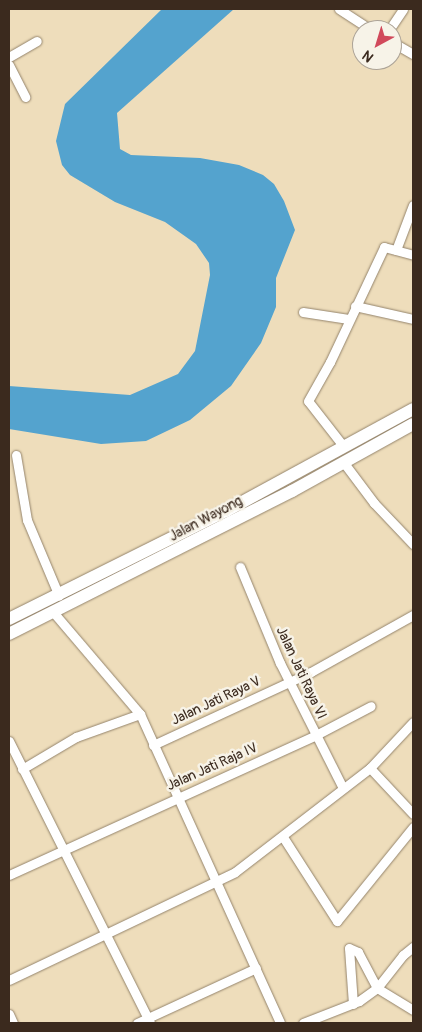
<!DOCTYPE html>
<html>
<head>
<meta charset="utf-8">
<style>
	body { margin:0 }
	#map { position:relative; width:422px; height:1032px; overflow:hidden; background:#edb; font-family:Pangolin,sans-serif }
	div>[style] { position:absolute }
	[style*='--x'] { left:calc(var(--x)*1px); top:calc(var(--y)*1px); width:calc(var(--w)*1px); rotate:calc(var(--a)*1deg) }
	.water>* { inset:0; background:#54a3ce }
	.roads { filter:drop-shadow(0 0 1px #94846c) drop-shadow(0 0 1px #94846c) }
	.minor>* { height:9px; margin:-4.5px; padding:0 4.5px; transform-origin:4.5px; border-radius:4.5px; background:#fff }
	.secondary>* { height:12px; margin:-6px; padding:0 6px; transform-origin:6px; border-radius:6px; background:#fff }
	span { translate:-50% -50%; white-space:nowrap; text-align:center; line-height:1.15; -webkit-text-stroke:5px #f7f3e8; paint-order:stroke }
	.street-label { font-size:14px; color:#3b2a1e }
	.frame { position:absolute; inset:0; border:10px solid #3b2a1e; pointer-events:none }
	.north { position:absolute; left:352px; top:20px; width:50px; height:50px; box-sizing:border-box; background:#f7f3e8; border:1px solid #aca397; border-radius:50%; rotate:219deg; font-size:14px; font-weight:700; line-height:20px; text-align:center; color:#3b2a1e }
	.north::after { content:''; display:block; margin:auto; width:18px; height:22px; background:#d1495b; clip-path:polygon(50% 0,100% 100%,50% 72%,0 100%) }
</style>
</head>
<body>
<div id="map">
	<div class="water">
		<i style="clip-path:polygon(162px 9px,234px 9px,117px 113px,120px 149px,131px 155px,200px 158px,239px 165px,263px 175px,274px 184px,284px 201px,295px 230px,276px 278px,276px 307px,261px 343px,231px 386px,190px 420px,146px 441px,101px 444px,9px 429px,9px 386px,130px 395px,178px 374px,195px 351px,210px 275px,209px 263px,196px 244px,165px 222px,115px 202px,70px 175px,62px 165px,56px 141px,65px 104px)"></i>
	</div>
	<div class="roads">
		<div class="minor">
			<i style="--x:339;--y:9;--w:38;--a:33"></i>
			<i style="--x:389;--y:30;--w:25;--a:-56"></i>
			<i style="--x:392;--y:42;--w:24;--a:30"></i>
			<i style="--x:9;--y:57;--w:32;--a:-30"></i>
			<i style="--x:9;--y:65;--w:36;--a:63"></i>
			<i style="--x:396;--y:250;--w:48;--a:-69.3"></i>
			<i style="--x:355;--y:306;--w:59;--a:12.6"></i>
			<i style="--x:303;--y:312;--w:46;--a:8.8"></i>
			<i style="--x:344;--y:447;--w:58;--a:-128"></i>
			<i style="--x:308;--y:401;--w:45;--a:-60.6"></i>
			<i style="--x:330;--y:362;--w:127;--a:-64.8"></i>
			<i style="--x:384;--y:247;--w:30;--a:15"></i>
			<i style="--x:16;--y:455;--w:66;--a:80.4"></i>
			<i style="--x:27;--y:520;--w:82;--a:67.2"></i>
			<i style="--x:344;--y:463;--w:50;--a:53.1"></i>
			<i style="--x:374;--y:503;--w:57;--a:46.4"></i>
			<i style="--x:240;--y:567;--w:104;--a:67.4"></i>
			<i style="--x:280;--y:663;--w:140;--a:63.3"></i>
			<i style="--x:54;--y:613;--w:133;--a:49.6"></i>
			<i style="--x:140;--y:714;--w:339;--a:65.6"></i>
			<i style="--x:9;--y:741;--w:315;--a:63.4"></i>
			<i style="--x:153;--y:745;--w:174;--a:-24.8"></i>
			<i style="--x:311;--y:672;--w:117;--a:-29.2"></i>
			<i style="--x:370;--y:768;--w:63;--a:46.9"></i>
			<i style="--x:22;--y:769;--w:63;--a:-30.7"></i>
			<i style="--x:76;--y:737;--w:68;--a:-19.8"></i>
			<i style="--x:283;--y:837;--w:100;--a:57.3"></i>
			<i style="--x:337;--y:921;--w:121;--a:-51"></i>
			<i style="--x:9;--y:875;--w:335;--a:-24.5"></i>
			<i style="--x:314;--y:736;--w:64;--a:-27.8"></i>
			<i style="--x:9;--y:980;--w:250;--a:-25.5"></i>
			<i style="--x:235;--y:872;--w:170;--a:-37.6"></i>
			<i style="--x:370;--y:768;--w:63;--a:-46.9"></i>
			<i style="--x:353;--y:1004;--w:56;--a:-94.1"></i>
			<i style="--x:349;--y:948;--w:10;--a:24"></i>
			<i style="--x:358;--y:952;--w:41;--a:62.2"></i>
			<i style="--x:377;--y:988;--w:42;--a:31.4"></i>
			<i style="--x:9;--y:1014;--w:10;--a:66"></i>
			<i style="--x:137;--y:1023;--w:131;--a:-24.8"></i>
			<i style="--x:303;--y:1023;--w:60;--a:-21.4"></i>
			<i style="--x:359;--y:1001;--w:22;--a:-36"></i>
			<i style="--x:377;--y:988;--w:42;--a:-51.8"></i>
			<i style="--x:403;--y:955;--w:13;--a:-39"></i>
		</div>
		<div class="secondary">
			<i style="--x:9;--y:619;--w:242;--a:-26.5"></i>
			<i style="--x:226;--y:511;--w:213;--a:-28.6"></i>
			<i style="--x:9;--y:634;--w:317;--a:-26.8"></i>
			<i style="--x:292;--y:491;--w:138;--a:-29"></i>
		</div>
	</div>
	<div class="street-label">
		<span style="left:206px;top:519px;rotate:-28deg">Jalan Wayong</span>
		<span style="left:301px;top:673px;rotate:65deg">Jalan Jati Raya VI</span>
		<span style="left:216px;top:701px;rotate:-25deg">Jalan Jati Raya V</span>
		<span style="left:212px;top:767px;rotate:-24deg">Jalan Jati Raja IV</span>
	</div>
	<div class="frame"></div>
	<div class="north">N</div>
</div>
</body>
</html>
